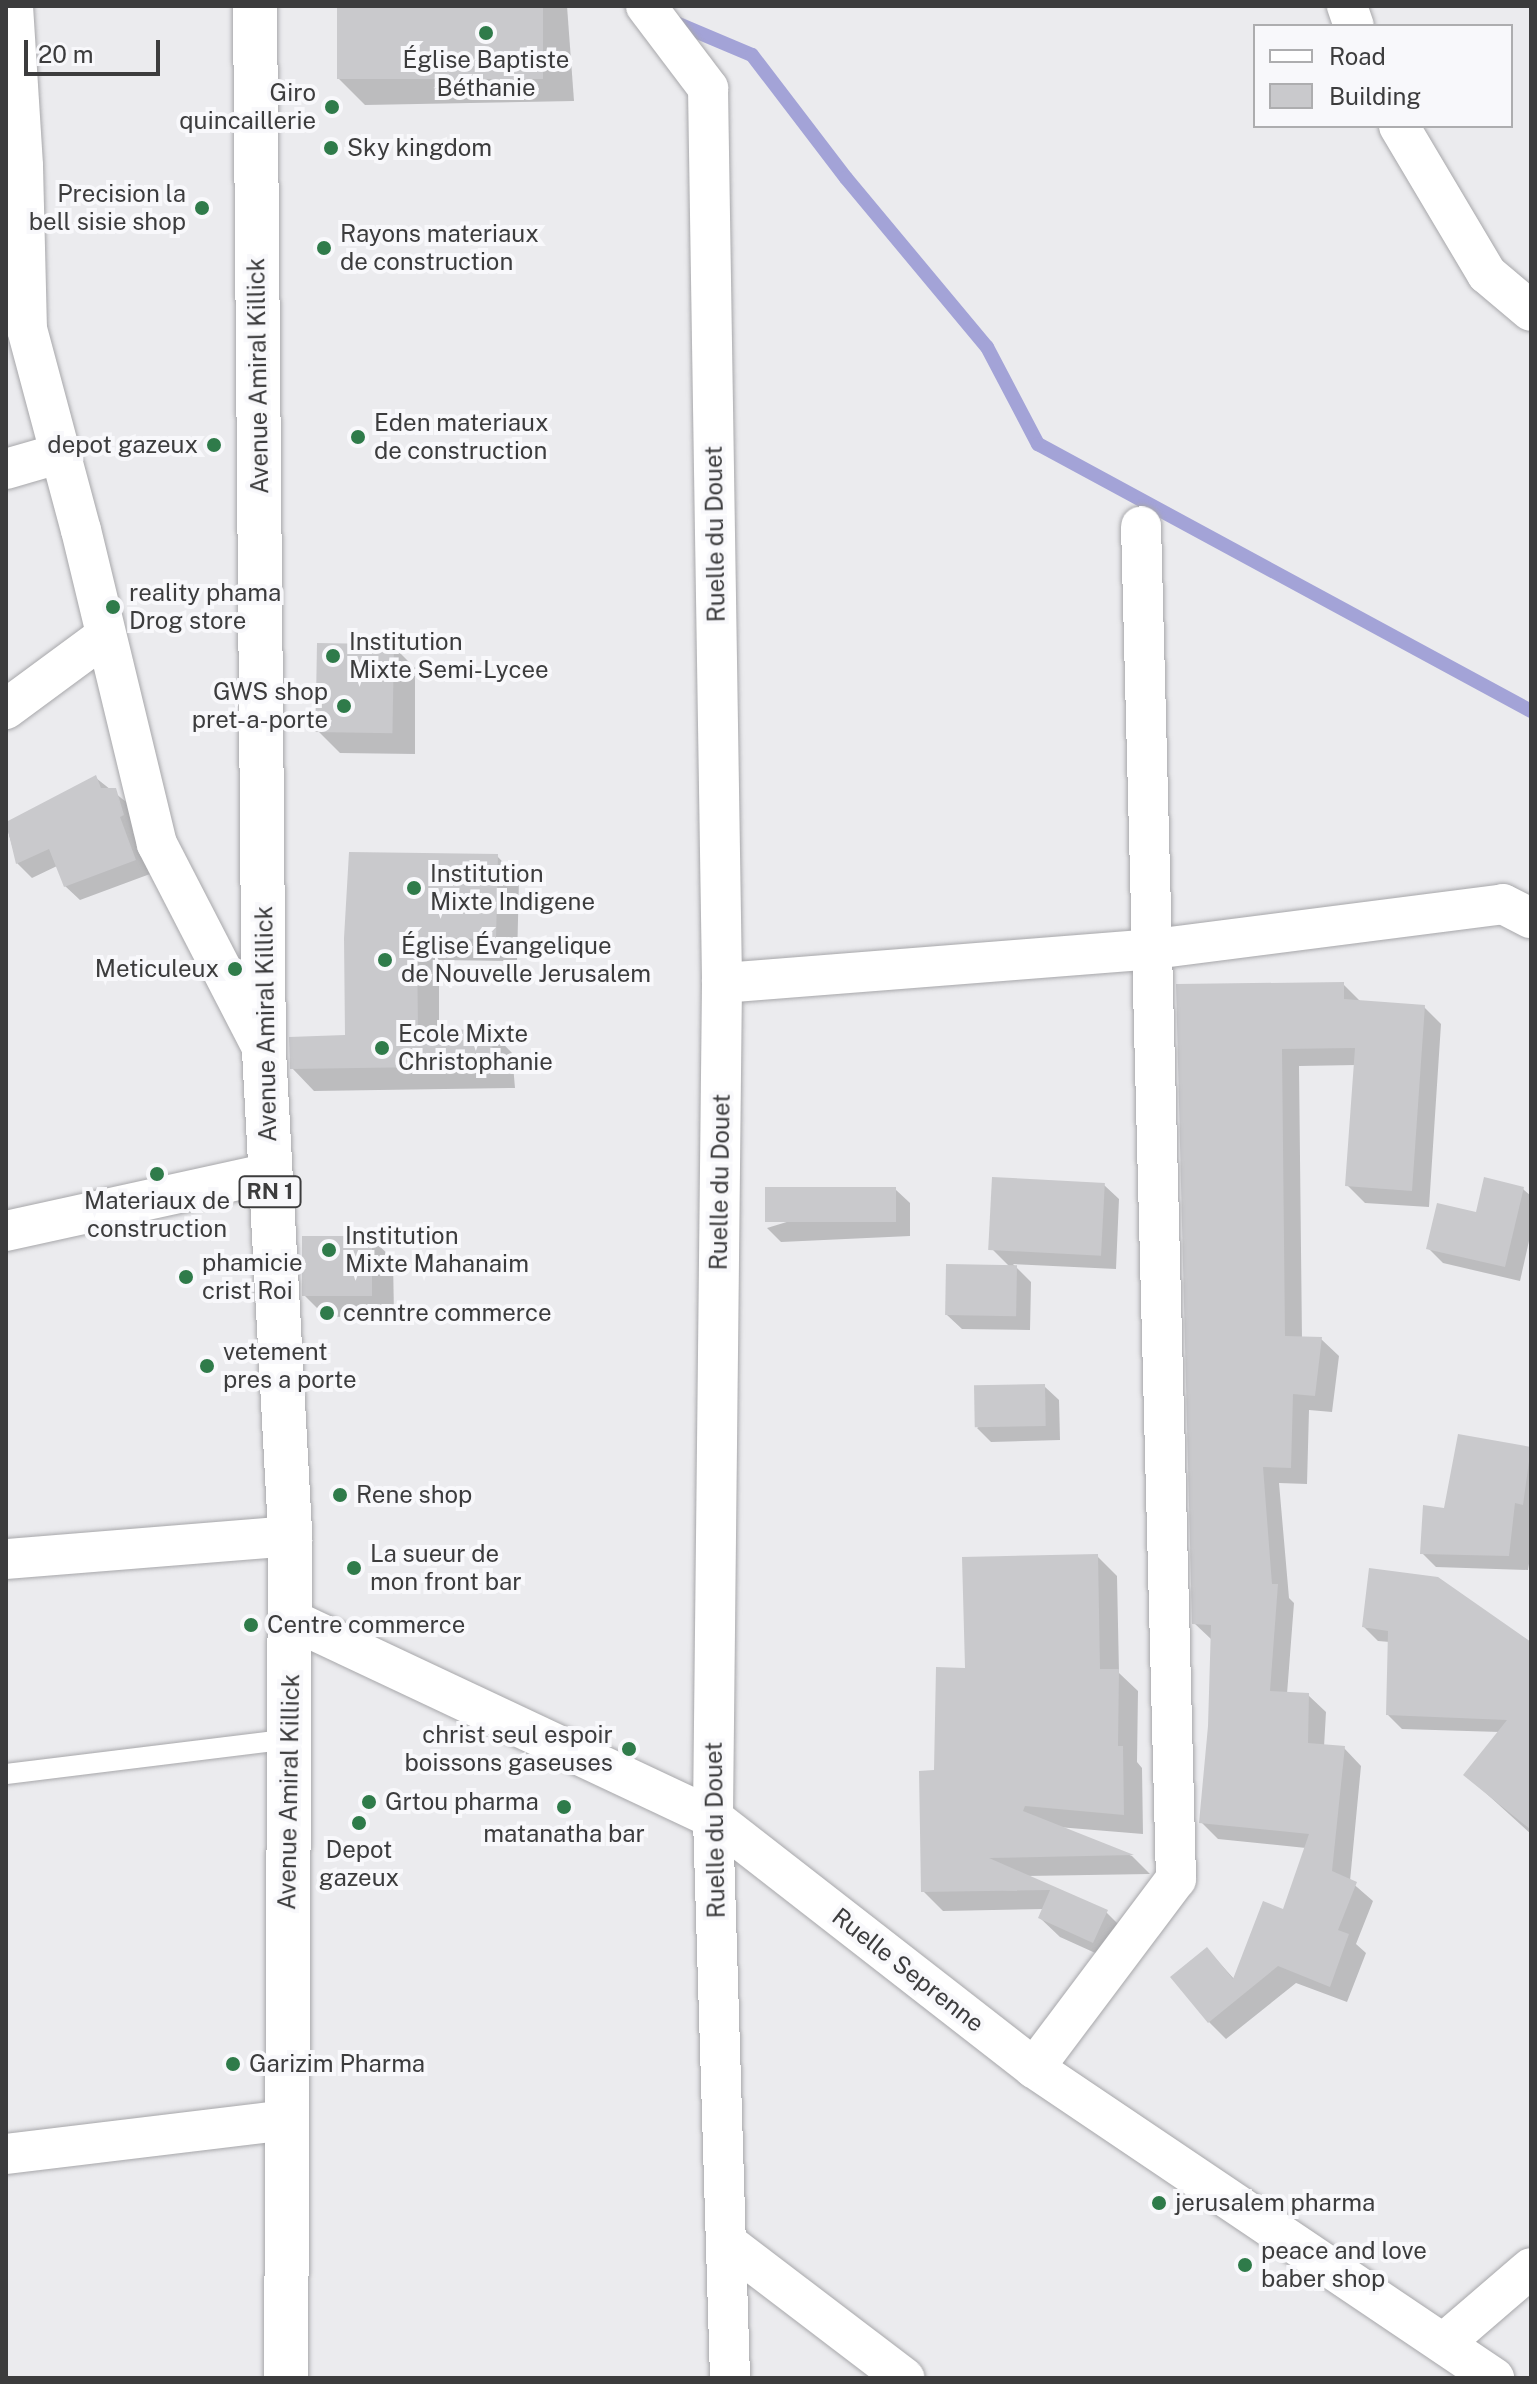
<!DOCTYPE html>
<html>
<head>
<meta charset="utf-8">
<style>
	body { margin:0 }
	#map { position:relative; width:1537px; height:2384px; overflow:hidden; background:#ebebee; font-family:"Public Sans",sans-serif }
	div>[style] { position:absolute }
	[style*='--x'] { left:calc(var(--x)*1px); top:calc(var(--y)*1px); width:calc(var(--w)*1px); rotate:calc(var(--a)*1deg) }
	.shadow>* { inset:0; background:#0003 }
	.stream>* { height:14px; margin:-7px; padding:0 7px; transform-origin:7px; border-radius:7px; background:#a3a3d7 }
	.building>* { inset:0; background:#c9c9cc; transform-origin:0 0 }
	.roads { filter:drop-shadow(0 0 2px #a7a7aa) drop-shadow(0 0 2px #a7a7aa) }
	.lane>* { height:20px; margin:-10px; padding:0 10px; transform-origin:10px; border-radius:10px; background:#fff }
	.street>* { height:40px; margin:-20px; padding:0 20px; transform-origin:20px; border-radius:20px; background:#fff }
	.primary>* { height:44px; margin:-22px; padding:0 22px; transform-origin:22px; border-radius:22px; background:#fff }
	.dots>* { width:22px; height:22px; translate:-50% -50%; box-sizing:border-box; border:4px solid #f8f8fb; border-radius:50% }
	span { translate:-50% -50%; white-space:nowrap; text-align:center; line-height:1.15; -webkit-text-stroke:8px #f8f8fb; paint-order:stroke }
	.shield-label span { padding:2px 6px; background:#f8f8fb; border:2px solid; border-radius:6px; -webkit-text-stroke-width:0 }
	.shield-label { font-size:22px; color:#3c3c3d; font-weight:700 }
	.poi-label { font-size:24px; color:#3c3c3d }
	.right { translate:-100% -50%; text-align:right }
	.left { translate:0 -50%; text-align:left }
	.street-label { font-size:24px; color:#3c3c3d }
	.frame { position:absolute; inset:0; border:8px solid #3c3c3d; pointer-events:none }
	.legend { position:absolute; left:1253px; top:24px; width:260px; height:104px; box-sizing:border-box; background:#f8f8fb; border:2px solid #adadaf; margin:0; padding:10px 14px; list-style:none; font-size:24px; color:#3c3c3d }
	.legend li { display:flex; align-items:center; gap:16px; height:40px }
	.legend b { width:40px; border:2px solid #adadaf }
	.scale { position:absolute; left:24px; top:40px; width:136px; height:36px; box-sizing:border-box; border:4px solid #3c3c3d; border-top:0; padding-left:10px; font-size:24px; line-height:28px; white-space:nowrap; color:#3c3c3d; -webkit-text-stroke:6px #f8f8fb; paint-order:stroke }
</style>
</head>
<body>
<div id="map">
	<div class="shadow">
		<i style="clip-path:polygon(339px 6px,567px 6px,574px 101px,365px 105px,338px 78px)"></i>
		<i style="clip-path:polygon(393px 646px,415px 668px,415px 754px,340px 753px,319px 732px)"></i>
		<i style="clip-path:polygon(96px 778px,130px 805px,138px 830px,133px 832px,150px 874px,80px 900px,65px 886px,57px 866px,32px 878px,17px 863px,6px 824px)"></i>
		<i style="clip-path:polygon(497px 856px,519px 879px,517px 961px,439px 960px,439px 1033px,490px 1030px,512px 1053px,515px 1088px,314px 1091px,292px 1068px,347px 1037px,346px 938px)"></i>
		<i style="clip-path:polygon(1343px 984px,1360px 1001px,1424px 1007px,1441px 1024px,1429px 1207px,1365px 1203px,1347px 1185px,1356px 1065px,1299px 1066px,1302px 1339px,1321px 1339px,1339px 1356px,1332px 1412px,1309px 1410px,1307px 1484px,1279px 1483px,1289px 1598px,1294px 1603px,1287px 1694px,1308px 1695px,1326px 1712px,1324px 1747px,1344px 1748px,1361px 1766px,1350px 1881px,1373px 1901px,1356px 1944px,1366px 1953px,1347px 2002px,1296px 1983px,1226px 2039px,1209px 2022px,1207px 1949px,1235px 1980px,1284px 1912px,1306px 1848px,1218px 1839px,1201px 1822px,1210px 1726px,1212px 1640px,1194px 1623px,1178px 986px)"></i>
		<i style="clip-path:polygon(1104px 1185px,1119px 1199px,1116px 1269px,1013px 1264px,1031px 1282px,1030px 1330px,962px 1329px,947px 1315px,1010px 1267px,992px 1249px)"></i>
		<i style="clip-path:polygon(895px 1189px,910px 1203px,910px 1236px,781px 1242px,767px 1228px)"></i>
		<i style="clip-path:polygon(1523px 1189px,1531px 1196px,1531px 1232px,1520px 1281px,1443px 1263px,1428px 1248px)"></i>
		<i style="clip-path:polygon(371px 1238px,393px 1259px,394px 1316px,326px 1317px,304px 1295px)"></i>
		<i style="clip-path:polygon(1044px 1386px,1059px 1400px,1060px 1440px,991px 1442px,977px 1428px)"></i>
		<i style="clip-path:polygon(1459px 1436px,1531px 1449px,1531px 1551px,1528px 1570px,1436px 1567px,1422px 1553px,1446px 1510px)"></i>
		<i style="clip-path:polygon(1097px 1556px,1117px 1576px,1119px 1673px,1138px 1691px,1137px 1762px,1142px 1768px,1143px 1834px,1058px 1827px,1132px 1856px,1150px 1874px,1026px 1876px,1106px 1912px,1126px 1932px,1113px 1961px,1060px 1937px,1040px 1918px,1044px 1909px,943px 1911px,923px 1891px,936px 1772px,967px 1670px)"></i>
		<i style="clip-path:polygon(1364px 1627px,1531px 1644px,1531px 1834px,1466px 1775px,1500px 1732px,1402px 1729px,1388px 1715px,1390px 1642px,1378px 1641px)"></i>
	</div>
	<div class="stream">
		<i style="--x:669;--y:20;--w:90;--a:22.9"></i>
		<i style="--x:752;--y:55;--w:155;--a:52.6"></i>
		<i style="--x:846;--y:178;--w:220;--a:50.2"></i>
		<i style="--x:987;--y:347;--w:110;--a:62.3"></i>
		<i style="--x:1038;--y:444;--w:561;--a:28.44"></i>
	</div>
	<div class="building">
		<i style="left:337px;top:6px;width:206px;height:73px"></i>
		<i style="left:317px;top:643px;width:77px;height:89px;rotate:1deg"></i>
		<i style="clip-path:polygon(96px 775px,101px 788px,116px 788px,124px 815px,120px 817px,136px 860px,64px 887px,49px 849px,16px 864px,6px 822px)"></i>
		<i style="clip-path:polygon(349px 852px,498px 854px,496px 939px,417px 938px,418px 1032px,491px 1028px,494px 1066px,290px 1069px,289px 1037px,345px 1035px,344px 938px)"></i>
		<i style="clip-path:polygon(1344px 982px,1344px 999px,1425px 1005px,1412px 1191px,1345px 1186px,1355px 1048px,1282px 1049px,1285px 1336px,1322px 1337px,1315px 1396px,1293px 1394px,1291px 1468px,1263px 1467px,1272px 1584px,1278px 1584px,1270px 1691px,1309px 1693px,1308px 1743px,1345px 1746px,1332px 1871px,1357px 1882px,1338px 1930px,1349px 1934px,1330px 1987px,1278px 1966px,1208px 2023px,1170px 1977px,1207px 1947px,1233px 1979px,1263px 1901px,1283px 1909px,1309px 1834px,1199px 1823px,1208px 1726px,1211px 1625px,1192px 1624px,1176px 984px)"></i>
		<i style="left:992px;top:1177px;width:113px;height:73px;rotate:3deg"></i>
		<i style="clip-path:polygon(1484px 1177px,1524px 1187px,1505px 1267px,1426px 1249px,1437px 1203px,1476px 1212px)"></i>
		<i style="left:896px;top:1187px;width:35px;height:131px;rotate:90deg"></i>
		<i style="left:302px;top:1236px;width:70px;height:60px"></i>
		<i style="left:946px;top:1264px;width:71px;height:51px;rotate:1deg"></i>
		<i style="left:1045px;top:1384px;width:42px;height:71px;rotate:89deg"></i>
		<i style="clip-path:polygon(1458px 1434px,1531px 1447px,1523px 1505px,1515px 1503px,1509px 1556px,1420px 1554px,1423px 1505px,1444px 1508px)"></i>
		<i style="clip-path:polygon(1098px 1554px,1100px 1669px,1119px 1669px,1118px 1746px,1123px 1746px,1124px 1815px,1025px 1806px,1023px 1811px,1134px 1855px,989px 1858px,1108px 1910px,1093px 1943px,1038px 1918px,1050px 1890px,921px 1892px,919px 1771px,934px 1770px,936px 1667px,965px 1668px,962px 1557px)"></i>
		<i style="clip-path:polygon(1369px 1568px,1438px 1577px,1531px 1642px,1531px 1830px,1463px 1775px,1507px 1720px,1386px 1715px,1388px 1631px,1362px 1627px)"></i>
	</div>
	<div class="roads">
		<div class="lane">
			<i style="--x:6;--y:1774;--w:286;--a:-7"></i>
		</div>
		<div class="street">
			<i style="--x:13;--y:6;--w:160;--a:86.4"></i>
			<i style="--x:23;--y:166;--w:163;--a:88.6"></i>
			<i style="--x:27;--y:329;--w:208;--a:75"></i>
			<i style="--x:81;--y:530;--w:323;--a:76.4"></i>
			<i style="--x:157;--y:844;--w:233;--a:62.7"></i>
			<i style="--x:646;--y:6;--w:103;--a:52.9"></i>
			<i style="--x:708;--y:88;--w:895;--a:89.1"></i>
			<i style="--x:722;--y:983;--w:835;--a:90.62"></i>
			<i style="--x:713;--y:1818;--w:560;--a:88.26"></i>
			<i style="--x:1347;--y:6;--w:21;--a:71"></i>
			<i style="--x:1399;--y:126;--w:172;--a:59.3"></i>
			<i style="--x:1487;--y:274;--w:57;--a:40.1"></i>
			<i style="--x:6;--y:469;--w:57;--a:-16.2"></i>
			<i style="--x:6;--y:709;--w:123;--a:-36.4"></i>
			<i style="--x:722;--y:983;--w:433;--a:-4.5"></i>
			<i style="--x:1154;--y:949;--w:352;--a:-7.3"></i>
			<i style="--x:1503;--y:904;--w:31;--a:27"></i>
			<i style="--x:6;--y:1231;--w:269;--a:-12.4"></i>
			<i style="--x:6;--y:1559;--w:285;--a:-4.6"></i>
			<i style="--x:290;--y:1619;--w:467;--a:25.2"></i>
			<i style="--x:713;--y:1818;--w:407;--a:37.9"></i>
			<i style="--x:1034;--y:2068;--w:555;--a:33.98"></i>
			<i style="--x:1034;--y:2068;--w:236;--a:-53.1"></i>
			<i style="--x:1176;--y:1879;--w:1353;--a:-91.48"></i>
			<i style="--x:6;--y:2154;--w:281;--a:-6.9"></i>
			<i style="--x:727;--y:2243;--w:223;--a:37.3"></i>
			<i style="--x:1445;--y:2342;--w:113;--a:-40.7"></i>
		</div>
		<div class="primary">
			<i style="--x:255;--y:6;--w:1045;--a:89.51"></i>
			<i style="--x:264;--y:1051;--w:486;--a:86.9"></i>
			<i style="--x:290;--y:1536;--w:842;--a:90.27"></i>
		</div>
	</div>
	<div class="dots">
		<i style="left:486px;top:33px;background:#2f7b4a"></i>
		<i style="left:332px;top:107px;background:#2f7b4a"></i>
		<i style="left:331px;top:148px;background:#2f7b4a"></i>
		<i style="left:202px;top:208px;background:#2f7b4a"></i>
		<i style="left:324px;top:248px;background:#2f7b4a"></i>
		<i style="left:358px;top:437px;background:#2f7b4a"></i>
		<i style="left:214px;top:445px;background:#2f7b4a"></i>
		<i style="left:113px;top:607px;background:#2f7b4a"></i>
		<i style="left:333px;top:656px;background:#2f7b4a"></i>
		<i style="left:344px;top:706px;background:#2f7b4a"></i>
		<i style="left:414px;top:888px;background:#2f7b4a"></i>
		<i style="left:385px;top:960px;background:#2f7b4a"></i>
		<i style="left:235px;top:969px;background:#2f7b4a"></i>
		<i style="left:382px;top:1048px;background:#2f7b4a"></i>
		<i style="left:157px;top:1174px;background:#2f7b4a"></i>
		<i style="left:329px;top:1250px;background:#2f7b4a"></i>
		<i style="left:186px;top:1277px;background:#2f7b4a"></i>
		<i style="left:327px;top:1313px;background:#2f7b4a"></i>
		<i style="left:207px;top:1366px;background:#2f7b4a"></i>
		<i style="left:340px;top:1495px;background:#2f7b4a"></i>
		<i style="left:354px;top:1568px;background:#2f7b4a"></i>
		<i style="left:251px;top:1625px;background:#2f7b4a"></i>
		<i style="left:629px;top:1749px;background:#2f7b4a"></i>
		<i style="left:369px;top:1802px;background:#2f7b4a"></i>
		<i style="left:564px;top:1807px;background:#2f7b4a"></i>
		<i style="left:359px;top:1823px;background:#2f7b4a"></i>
		<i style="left:233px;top:2064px;background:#2f7b4a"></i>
		<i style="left:1159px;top:2203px;background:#2f7b4a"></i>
		<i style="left:1245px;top:2265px;background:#2f7b4a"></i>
	</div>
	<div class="shield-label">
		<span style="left:270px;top:1192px">RN 1</span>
	</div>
	<div class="poi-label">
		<span style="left:486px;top:74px">Église Baptiste<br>Béthanie</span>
		<span class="right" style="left:316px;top:107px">Giro<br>quincaillerie</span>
		<span class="left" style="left:347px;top:148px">Sky kingdom</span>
		<span class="right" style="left:186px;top:208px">Precision la<br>bell sisie shop</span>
		<span class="left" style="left:340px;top:248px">Rayons materiaux<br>de construction</span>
		<span class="left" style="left:374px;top:437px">Eden materiaux<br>de construction</span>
		<span class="right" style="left:198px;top:445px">depot gazeux</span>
		<span class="left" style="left:129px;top:607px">reality phama<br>Drog store</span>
		<span class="left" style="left:349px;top:656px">Institution<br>Mixte Semi-Lycee</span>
		<span class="right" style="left:328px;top:706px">GWS shop<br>pret-a-porte</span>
		<span class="left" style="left:430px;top:888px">Institution<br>Mixte Indigene</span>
		<span class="left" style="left:401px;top:960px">Église Évangelique<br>de Nouvelle Jerusalem</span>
		<span class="right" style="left:219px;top:969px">Meticuleux</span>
		<span class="left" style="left:398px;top:1048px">Ecole Mixte<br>Christophanie</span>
		<span style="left:157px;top:1215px">Materiaux de<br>construction</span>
		<span class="left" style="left:345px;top:1250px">Institution<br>Mixte Mahanaim</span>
		<span class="left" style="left:202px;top:1277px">phamicie<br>crist Roi</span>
		<span class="left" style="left:343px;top:1313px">cenntre commerce</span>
		<span class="left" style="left:223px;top:1366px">vetement<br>pres a porte</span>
		<span class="left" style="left:356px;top:1495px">Rene shop</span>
		<span class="left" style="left:370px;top:1568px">La sueur de<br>mon front bar</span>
		<span class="left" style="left:267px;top:1625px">Centre commerce</span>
		<span class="right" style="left:613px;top:1749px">christ seul espoir<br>boissons gaseuses</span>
		<span class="left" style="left:385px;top:1802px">Grtou pharma</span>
		<span style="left:564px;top:1834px">matanatha bar</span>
		<span style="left:359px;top:1864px">Depot<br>gazeux</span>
		<span class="left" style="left:249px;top:2064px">Garizim Pharma</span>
		<span class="left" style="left:1175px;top:2203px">jerusalem pharma</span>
		<span class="left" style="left:1261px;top:2265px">peace and love<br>baber shop</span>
	</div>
	<div class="street-label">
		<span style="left:258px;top:376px;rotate:-91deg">Avenue Amiral Killick</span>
		<span style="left:715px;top:534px;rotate:-91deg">Ruelle du Douet</span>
		<span style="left:266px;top:1024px;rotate:-91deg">Avenue Amiral Killick</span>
		<span style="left:720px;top:1182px;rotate:-89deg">Ruelle du Douet</span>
		<span style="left:289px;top:1792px;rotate:-89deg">Avenue Amiral Killick</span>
		<span style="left:715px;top:1830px;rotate:-91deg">Ruelle du Douet</span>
		<span style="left:908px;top:1970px;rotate:38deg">Ruelle Seprenne</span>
	</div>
	<div class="frame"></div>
	<ul class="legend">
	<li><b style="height:10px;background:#fff"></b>Road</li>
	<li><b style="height:22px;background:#c9c9cc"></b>Building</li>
	</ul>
	<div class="scale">20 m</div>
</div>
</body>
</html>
